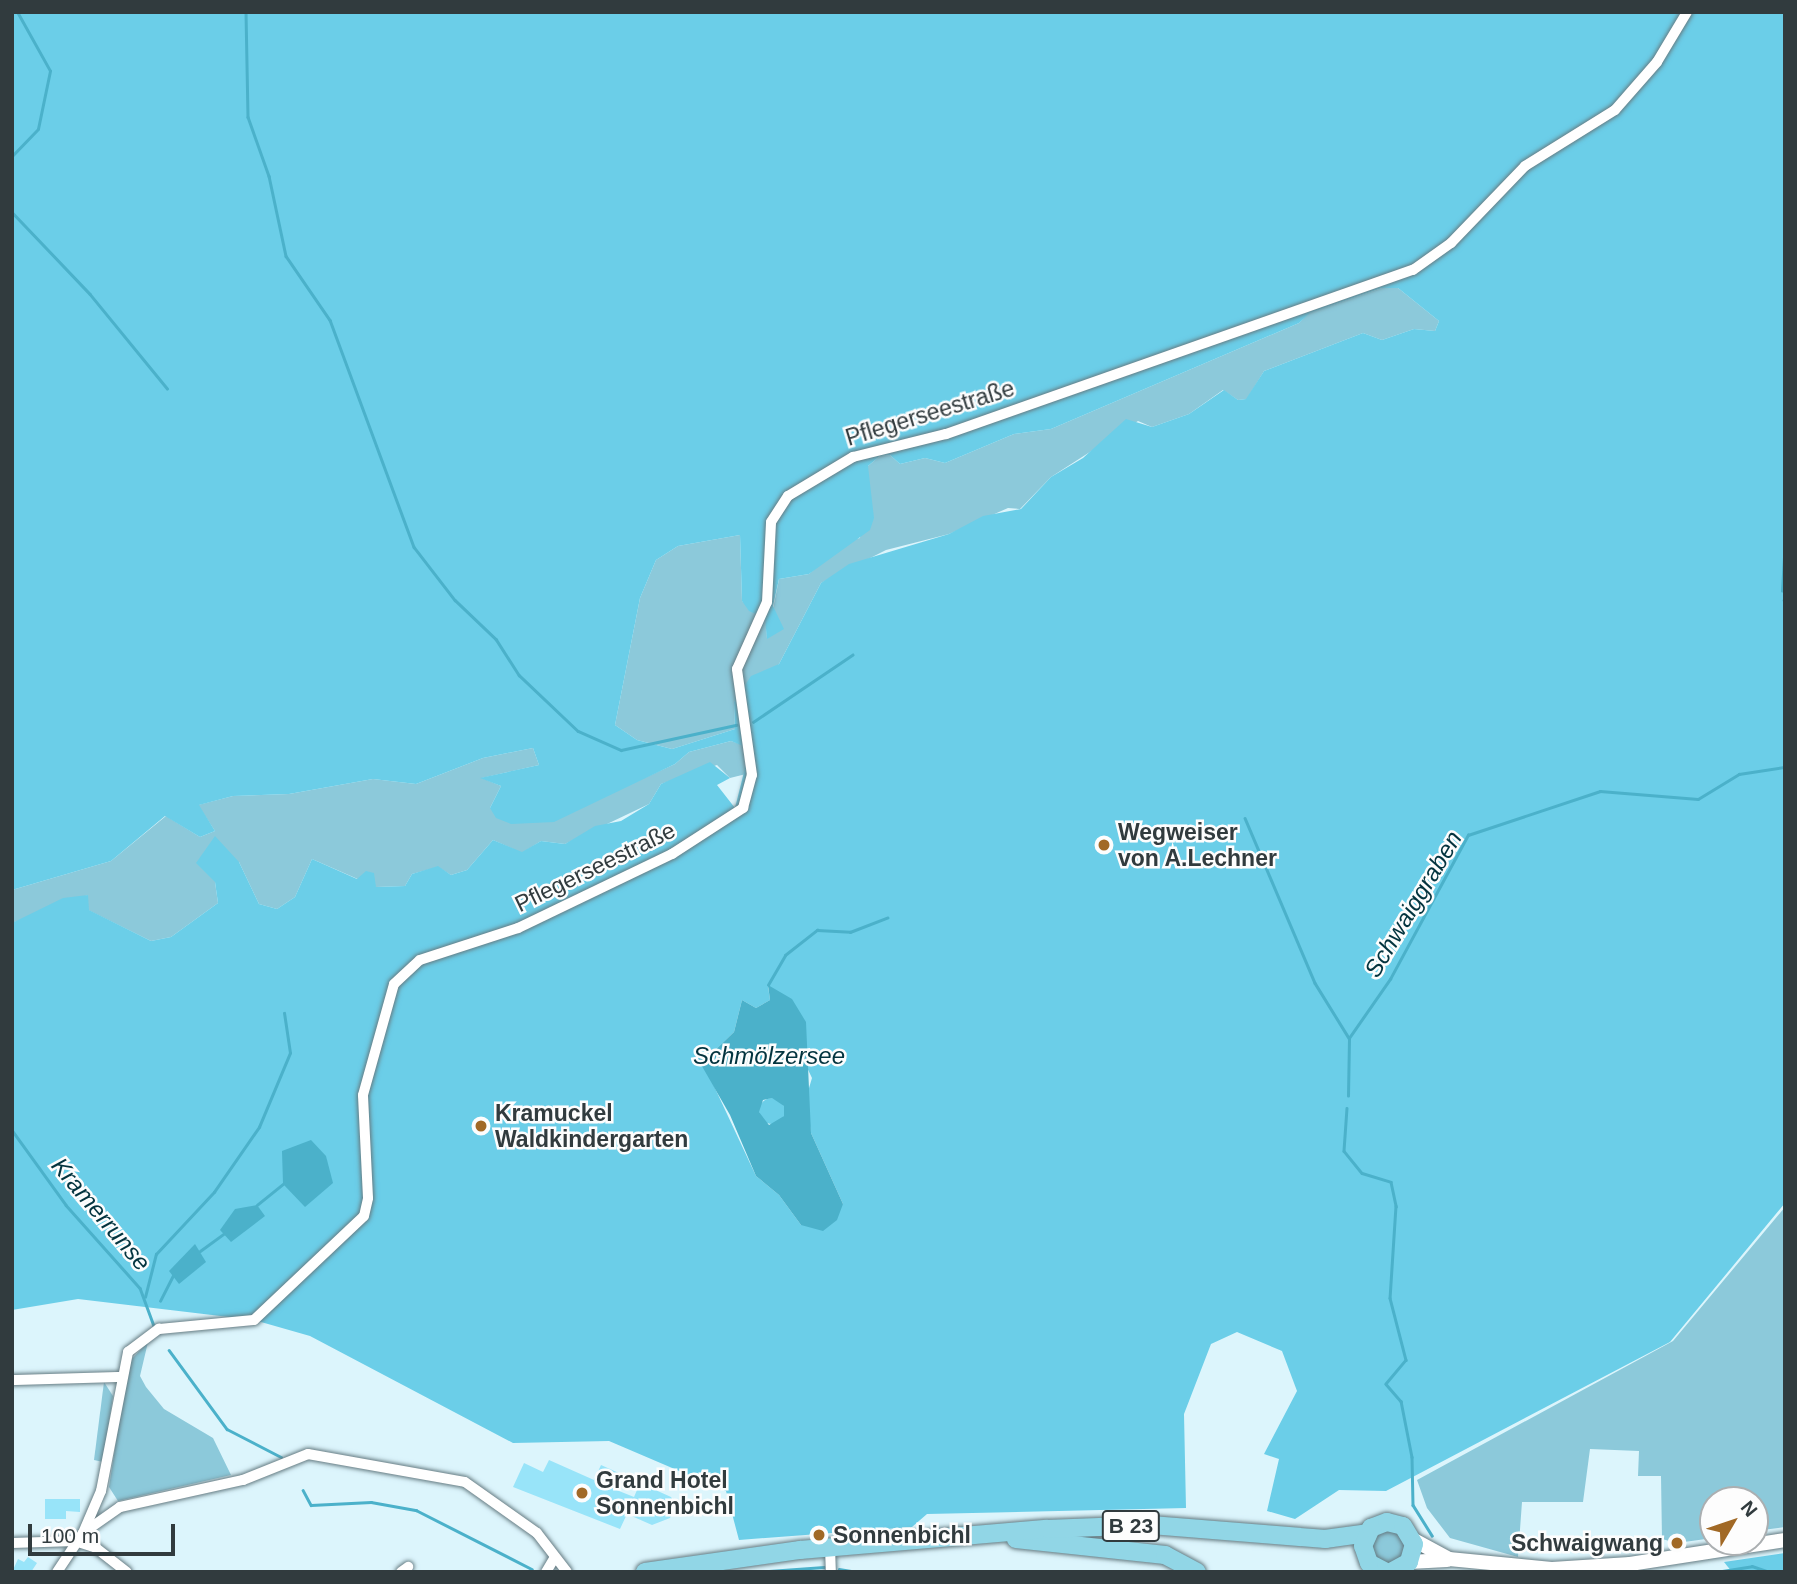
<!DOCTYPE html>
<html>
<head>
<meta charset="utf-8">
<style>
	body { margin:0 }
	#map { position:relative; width:1797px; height:1584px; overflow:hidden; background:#dcf5fc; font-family:Helvetica,sans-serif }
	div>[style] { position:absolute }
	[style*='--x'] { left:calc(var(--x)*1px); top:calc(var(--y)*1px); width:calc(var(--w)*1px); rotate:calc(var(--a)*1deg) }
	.green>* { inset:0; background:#8cc9da }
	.forest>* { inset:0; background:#6bcee8 }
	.round { border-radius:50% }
	.water>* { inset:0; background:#4bb1ca }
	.stream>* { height:2.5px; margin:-1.25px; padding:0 1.25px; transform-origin:1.25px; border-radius:1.25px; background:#4bb1ca }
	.building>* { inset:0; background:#98e4f9 }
	.roads { filter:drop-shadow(0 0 2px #667c83) drop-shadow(0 0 2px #667c83) }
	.minor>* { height:10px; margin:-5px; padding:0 5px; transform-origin:5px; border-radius:5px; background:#fff }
	.tertiary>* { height:14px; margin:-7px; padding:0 7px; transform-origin:7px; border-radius:7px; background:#fff }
	.primary>* { height:18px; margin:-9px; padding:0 9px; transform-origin:9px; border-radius:9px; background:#91d6e6 }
	.dots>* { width:19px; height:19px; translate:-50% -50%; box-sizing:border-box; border:4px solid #fdfdfd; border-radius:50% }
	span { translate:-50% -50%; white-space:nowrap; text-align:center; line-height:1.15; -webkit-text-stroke:5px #fdfdfd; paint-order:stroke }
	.shield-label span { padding:2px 5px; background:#fdfdfd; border:2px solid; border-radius:5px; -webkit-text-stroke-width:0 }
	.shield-label { font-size:21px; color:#313b3e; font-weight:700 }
	.street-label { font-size:23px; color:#313b3e }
	.poi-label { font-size:23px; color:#313b3e; font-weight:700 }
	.left { translate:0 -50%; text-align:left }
	.right { translate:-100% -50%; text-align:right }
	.water-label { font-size:24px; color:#03343f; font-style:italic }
	.frame { position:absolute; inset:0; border:14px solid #313b3e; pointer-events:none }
	.north { position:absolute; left:1699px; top:1486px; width:70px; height:70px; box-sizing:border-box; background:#fdfdfd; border:2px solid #abafb1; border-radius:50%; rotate:51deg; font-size:19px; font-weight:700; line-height:28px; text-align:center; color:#313b3e }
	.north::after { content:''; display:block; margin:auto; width:24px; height:32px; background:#a16926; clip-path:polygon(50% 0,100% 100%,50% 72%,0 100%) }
	.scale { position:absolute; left:28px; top:1524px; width:147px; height:32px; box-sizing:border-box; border:4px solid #313b3e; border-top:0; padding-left:9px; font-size:21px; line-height:24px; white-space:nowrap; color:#313b3e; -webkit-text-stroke:5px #fdfdfd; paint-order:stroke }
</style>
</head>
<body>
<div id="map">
	<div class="green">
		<i style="clip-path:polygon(1382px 288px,1398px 288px,1439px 321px,1435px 331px,1414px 329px,1382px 340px,1363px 333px,1264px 371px,1247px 399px,1238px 400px,1223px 390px,1189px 414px,1152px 427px,1138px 421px,1051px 477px,1020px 509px,1008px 508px,949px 534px,886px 550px,821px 583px,779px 664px,734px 702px,735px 729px,672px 749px,637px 740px,615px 725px,640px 598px,656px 560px,678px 546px,740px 535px,742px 601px,766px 618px,767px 639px,779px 579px,809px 574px,846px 542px,860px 538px,868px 466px,880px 456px,890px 455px,900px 464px,925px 458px,945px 463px,1014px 434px,1051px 429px,1299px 323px,1309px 313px)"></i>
		<i style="clip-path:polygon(731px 741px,743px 745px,746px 774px,730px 778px,717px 765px,661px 784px,649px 804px,565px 844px,541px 841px,522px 853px,493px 840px,467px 870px,451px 875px,438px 867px,412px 874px,405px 886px,376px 887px,312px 859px,295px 897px,277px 909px,259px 904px,239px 862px,215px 882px,218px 903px,171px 937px,151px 941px,88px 910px,88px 895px,12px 923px,12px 890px,111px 861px,166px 816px,200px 837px,215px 831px,198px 805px,233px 796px,289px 794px,373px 779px,416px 784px,483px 758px,533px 748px,539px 765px,482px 778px,501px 786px,490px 808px,618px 790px,675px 764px,689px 752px)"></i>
		<i style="clip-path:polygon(1785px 1207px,1785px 1527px,1755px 1531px,1755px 1500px,1713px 1500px,1713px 1538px,1677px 1543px,1662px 1539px,1661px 1476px,1638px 1476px,1639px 1451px,1590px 1449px,1583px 1502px,1522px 1502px,1518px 1557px,1450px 1538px,1427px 1508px,1417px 1480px,1673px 1341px)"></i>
		<i style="clip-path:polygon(148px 1342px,140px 1376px,146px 1387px,164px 1409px,213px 1438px,231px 1475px,118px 1501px,109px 1487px,128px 1363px)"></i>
		<i style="clip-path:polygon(104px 1382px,113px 1396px,103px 1462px,94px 1460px)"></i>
		<i style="clip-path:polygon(1394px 1528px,1406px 1540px,1405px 1557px,1390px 1567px,1374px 1561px,1371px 1536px)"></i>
	</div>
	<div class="forest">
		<i style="clip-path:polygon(evenodd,12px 12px,1785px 12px,1785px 1203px,1670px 1342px,1386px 1491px,1339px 1490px,1295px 1519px,1267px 1511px,1279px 1459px,1264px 1454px,1297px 1391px,1282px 1351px,1237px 1332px,1211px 1344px,1184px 1414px,1186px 1508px,927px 1514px,912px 1527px,739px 1540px,726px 1491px,609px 1441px,513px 1443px,310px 1336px,254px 1320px,78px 1299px,12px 1310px,12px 923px,63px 898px,88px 895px,89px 910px,151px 941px,171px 937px,218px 903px,215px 882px,196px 863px,215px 836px,239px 862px,259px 904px,277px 909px,295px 897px,312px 859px,357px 879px,366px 871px,374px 873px,376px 887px,405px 886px,412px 874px,438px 866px,451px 875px,467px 870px,493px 840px,522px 852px,541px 841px,565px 844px,595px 826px,621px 821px,649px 804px,661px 784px,710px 762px,730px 778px,717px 785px,735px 808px,747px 760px,743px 746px,731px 741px,689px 752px,675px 764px,554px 822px,511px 824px,496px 818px,490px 808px,501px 786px,480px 778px,539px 765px,533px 748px,483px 758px,416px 784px,373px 779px,289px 794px,233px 796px,199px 805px,215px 831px,200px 837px,165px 816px,111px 861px,12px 890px,12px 12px,1382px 288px,1398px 288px,1439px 321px,1435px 331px,1414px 329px,1382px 340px,1363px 333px,1264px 371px,1246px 399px,1238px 400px,1224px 390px,1189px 414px,1152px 427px,1126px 419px,1083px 458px,1051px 477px,1021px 509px,983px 516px,949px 534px,849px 564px,821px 583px,779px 664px,751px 676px,734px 702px,735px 729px,672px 749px,637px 740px,615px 725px,640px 598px,656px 560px,678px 546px,740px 535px,742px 601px,749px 611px,765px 618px,767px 639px,784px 629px,773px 606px,779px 579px,809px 574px,870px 530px,874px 518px,868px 466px,880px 456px,890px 455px,900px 464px,925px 458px,945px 463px,1014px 434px,1051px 429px,1299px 323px,1310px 313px,1382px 288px,12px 12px,768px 986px,812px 1078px,806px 1098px,811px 1133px,843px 1204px,801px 1225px,779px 1195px,756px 1176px,699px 1054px,707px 1058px,734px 1032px,742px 1000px,756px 1008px,770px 1000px,768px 986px)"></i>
		<i class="round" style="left:759px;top:1098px;width:26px;height:26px"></i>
		<i style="clip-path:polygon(1785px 1553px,1785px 1572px,1732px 1572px,1724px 1562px)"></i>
	</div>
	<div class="water">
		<i style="clip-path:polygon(evenodd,768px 985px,792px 999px,806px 1022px,811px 1133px,843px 1204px,837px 1220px,823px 1231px,801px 1225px,779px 1195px,756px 1176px,730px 1115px,699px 1061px,699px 1054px,708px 1057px,734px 1032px,742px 1000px,756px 1008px,770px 1000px,768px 985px,772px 1098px,784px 1106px,784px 1116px,769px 1125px,759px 1112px,763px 1100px,772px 1098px)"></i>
		<i style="clip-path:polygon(311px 1140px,326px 1156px,333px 1183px,305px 1207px,283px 1184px,282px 1151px)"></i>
		<i style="clip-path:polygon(257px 1205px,265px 1216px,231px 1242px,220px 1230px,235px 1209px)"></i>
		<i style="clip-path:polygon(195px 1244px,206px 1262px,179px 1284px,169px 1271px)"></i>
	</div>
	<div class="stream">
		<i style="--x:246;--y:12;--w:105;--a:88.9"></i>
		<i style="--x:248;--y:117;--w:63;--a:70.4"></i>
		<i style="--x:269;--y:176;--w:82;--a:78"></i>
		<i style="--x:286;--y:256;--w:78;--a:55.5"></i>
		<i style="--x:330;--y:320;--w:242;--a:69.7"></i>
		<i style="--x:414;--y:547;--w:67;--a:52.3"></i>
		<i style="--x:455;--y:600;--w:57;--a:43.6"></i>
		<i style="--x:496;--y:639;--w:43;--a:57.4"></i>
		<i style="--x:519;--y:675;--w:81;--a:43.5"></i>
		<i style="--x:578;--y:731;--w:47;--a:23.8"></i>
		<i style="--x:621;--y:750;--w:118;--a:-12.3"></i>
		<i style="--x:12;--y:156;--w:37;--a:-46"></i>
		<i style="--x:38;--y:129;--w:59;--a:-78.3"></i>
		<i style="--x:50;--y:71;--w:68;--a:-119.2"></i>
		<i style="--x:12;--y:212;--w:113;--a:46.4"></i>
		<i style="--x:90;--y:294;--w:122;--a:50.7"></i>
		<i style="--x:1782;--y:591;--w:51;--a:-86.6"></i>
		<i style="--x:1784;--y:600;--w:2;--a:63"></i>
		<i style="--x:753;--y:722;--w:120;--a:-34.1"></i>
		<i style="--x:1245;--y:818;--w:179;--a:67"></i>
		<i style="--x:1315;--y:983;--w:65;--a:58.3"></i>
		<i style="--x:768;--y:985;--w:34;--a:-60"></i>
		<i style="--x:785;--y:955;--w:41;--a:-38"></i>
		<i style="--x:817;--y:930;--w:33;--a:3"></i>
		<i style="--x:850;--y:932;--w:40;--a:-21"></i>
		<i style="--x:1348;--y:1096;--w:58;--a:-89"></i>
		<i style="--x:1349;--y:1038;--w:72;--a:-55.2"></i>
		<i style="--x:1390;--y:979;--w:164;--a:-61.6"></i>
		<i style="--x:1468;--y:835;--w:139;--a:-18.4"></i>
		<i style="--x:1600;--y:791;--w:98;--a:4.7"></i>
		<i style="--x:1698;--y:799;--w:48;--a:-31.4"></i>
		<i style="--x:1739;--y:774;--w:47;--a:-8.7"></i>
		<i style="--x:1347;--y:1108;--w:43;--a:94"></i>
		<i style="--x:1344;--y:1151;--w:28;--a:51"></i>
		<i style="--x:1362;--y:1173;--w:30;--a:17"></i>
		<i style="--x:1391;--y:1182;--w:25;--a:78"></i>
		<i style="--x:1396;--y:1206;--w:92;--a:93.7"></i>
		<i style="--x:1390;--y:1298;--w:64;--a:75.5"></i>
		<i style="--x:1406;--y:1360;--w:31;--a:130"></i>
		<i style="--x:1386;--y:1384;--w:23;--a:49"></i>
		<i style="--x:1401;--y:1401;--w:57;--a:78.9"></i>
		<i style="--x:1412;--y:1457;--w:48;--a:88.8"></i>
		<i style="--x:1413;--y:1505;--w:36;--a:58"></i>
		<i style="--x:12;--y:1130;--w:92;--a:54.2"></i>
		<i style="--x:66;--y:1205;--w:111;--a:48.3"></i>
		<i style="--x:140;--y:1288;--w:40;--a:69.8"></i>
		<i style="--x:257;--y:1205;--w:33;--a:-39"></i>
		<i style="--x:200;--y:1251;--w:29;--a:-36"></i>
		<i style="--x:145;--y:1297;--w:44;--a:-75.7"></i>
		<i style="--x:156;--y:1254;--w:85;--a:-46.9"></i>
		<i style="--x:214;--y:1192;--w:79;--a:-55.3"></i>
		<i style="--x:259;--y:1127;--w:80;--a:-67.3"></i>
		<i style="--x:290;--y:1053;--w:40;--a:-98.5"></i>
		<i style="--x:160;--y:1301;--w:28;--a:-63"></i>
		<i style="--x:169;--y:1350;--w:98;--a:53.7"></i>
		<i style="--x:227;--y:1429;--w:61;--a:27.4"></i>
		<i style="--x:303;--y:1490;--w:17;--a:62"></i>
		<i style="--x:311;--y:1505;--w:60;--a:-2.9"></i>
		<i style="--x:371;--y:1502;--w:46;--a:10.1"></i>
		<i style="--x:416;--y:1510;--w:130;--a:27"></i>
		<i style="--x:839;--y:1569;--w:18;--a:9"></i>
		<i style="--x:753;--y:1572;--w:71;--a:-4"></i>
		<i style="--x:1716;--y:1572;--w:36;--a:-9"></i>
		<i style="--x:1752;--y:1566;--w:18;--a:19"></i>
	</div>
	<div class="building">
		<i style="clip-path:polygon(549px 1460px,594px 1480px,601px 1465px,621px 1474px,614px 1489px,634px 1497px,640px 1483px,671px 1497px,676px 1505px,670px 1518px,652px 1525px,627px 1514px,620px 1529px,513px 1487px,524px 1463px,543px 1472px)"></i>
		<i style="clip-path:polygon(45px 1499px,80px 1499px,80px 1512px,66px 1511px,66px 1519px,45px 1519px)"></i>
		<i style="clip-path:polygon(28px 1557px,37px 1563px,31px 1572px,12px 1572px,18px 1559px,24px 1562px)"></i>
	</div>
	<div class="roads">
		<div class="minor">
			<i style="--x:12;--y:1380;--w:109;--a:-1.6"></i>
			<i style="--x:83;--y:1533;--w:46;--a:-66.8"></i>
			<i style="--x:101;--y:1491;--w:142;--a:-79"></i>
			<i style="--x:128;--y:1352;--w:39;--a:-37"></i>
			<i style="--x:159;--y:1329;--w:95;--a:-5.4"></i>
			<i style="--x:254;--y:1320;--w:151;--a:-43.4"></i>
			<i style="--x:364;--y:1216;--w:18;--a:-77"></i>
			<i style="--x:368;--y:1198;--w:103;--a:-92.8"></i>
			<i style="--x:363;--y:1095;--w:115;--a:-74.4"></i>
			<i style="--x:394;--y:984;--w:35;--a:-43"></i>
			<i style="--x:420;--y:960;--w:103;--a:-18.1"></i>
			<i style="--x:518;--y:928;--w:171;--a:-25.7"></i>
			<i style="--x:672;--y:854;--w:85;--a:-32.9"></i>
			<i style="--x:743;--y:808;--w:34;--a:-75"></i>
			<i style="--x:752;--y:775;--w:107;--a:-98.1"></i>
			<i style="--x:737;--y:669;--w:73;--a:-65.9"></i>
			<i style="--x:767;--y:602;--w:80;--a:-87.1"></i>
			<i style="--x:771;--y:522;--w:31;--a:-57"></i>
			<i style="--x:788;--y:496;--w:76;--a:-31"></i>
			<i style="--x:853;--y:457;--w:96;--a:-13.9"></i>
			<i style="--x:946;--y:434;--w:495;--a:-19.4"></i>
			<i style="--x:1413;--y:270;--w:47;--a:-35.4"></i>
			<i style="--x:1451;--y:243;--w:107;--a:-46.1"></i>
			<i style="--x:1525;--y:166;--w:106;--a:-31.9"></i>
			<i style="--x:1615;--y:110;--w:64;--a:-48.8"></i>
			<i style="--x:1657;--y:62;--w:58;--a:-59"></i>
			<i style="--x:12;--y:1543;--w:63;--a:-1.8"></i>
			<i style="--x:75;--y:1541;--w:22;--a:18"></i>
			<i style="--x:96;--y:1548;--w:39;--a:38"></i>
			<i style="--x:830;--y:1547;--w:25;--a:88"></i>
			<i style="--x:57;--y:1572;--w:47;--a:-56.3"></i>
			<i style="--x:83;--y:1533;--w:45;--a:-35.1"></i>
			<i style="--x:120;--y:1507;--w:126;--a:-12.4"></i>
			<i style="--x:243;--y:1480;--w:70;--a:-21.8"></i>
			<i style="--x:308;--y:1454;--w:159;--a:10.1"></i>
			<i style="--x:465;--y:1482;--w:88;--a:35.3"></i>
			<i style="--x:537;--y:1533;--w:49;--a:52.4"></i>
			<i style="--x:401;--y:1572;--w:9;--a:-36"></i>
			<i style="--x:546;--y:1572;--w:17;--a:-59"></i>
		</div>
		<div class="tertiary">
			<i style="--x:1412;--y:1539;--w:42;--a:28.4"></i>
			<i style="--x:1449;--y:1559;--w:103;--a:5.5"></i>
			<i style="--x:1552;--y:1569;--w:78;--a:-3.7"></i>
			<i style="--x:1630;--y:1564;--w:157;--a:-8.8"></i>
			<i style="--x:1409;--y:1562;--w:38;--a:-3"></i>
		</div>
		<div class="primary">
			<i style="--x:1016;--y:1539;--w:150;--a:6.1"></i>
			<i style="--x:1165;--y:1555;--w:36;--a:28"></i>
			<i style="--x:645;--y:1572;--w:157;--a:-8.1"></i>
			<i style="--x:800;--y:1550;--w:248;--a:-4.9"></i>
			<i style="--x:1047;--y:1529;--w:104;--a:-2.2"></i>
			<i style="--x:1151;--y:1525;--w:175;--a:4.6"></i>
			<i style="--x:1325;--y:1539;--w:43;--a:-7.9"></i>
			<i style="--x:1386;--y:1572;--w:19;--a:-152"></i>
			<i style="--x:1369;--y:1563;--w:18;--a:-109"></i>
			<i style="--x:1363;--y:1546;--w:20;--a:-66"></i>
			<i style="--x:1371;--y:1528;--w:17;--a:-21"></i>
			<i style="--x:1387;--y:1522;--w:16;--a:14"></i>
			<i style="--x:1403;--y:1526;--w:21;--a:59"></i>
			<i style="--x:1414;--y:1544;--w:19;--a:106"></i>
			<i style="--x:1409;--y:1562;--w:21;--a:151"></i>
		</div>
	</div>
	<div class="dots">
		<i style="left:1104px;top:845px;background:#a16926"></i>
		<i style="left:481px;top:1126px;background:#a16926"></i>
		<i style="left:582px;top:1493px;background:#a16926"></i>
		<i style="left:819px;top:1535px;background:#a16926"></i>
		<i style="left:1677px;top:1543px;background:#a16926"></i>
	</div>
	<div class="shield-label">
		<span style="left:1131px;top:1526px">B 23</span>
	</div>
	<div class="street-label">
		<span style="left:930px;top:413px;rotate:-17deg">Pflegerseestraße</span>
		<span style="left:595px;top:867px;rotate:-26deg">Pflegerseestraße</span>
	</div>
	<div class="poi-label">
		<span class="left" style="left:1118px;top:845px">Wegweiser<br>von A.Lechner</span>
		<span class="left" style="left:495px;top:1126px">Kramuckel<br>Waldkindergarten</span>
		<span class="left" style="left:596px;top:1493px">Grand Hotel<br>Sonnenbichl</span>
		<span class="left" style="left:833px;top:1535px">Sonnenbichl</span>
		<span class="right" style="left:1663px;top:1543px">Schwaigwang</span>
	</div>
	<div class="water-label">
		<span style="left:1413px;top:904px;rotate:-59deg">Schwaiggraben</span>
		<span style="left:769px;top:1056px">Schmölzersee</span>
		<span style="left:101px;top:1214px;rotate:50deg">Kramerrunse</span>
	</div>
	<div class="frame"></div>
	<div class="north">N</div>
	<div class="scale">100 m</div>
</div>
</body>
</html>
